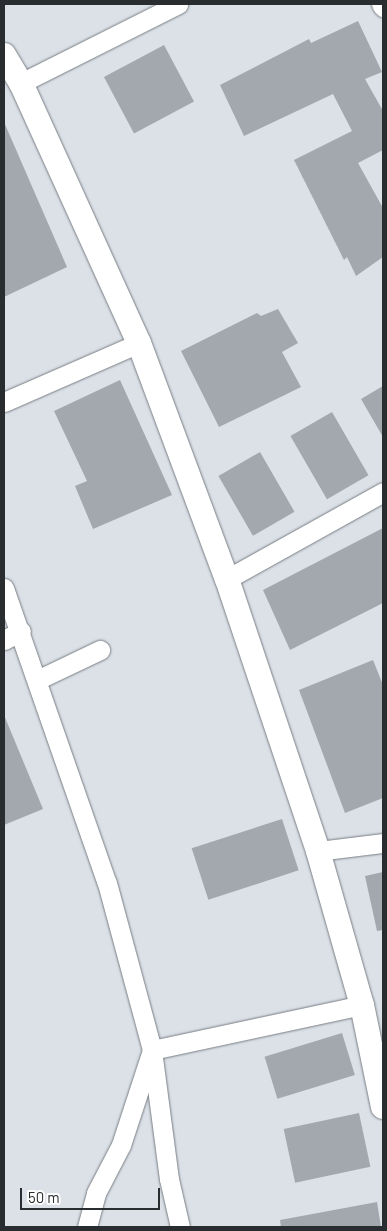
<!DOCTYPE html>
<html>
<head>
<meta charset="utf-8">
<style>
	body { margin:0 }
	#map { position:relative; width:387px; height:1231px; overflow:hidden; background:#dbe1e7; font-family:Barlow,sans-serif }
	div>[style] { position:absolute }
	[style*='--x'] { left:calc(var(--x)*1px); top:calc(var(--y)*1px); width:calc(var(--w)*1px); rotate:calc(var(--a)*1deg) }
	.building>* { inset:0; background:#a2a8ad; transform-origin:0 0 }
	.roads { filter:drop-shadow(0 0 1px #787d83) drop-shadow(0 0 1px #787d83) }
	.minor>* { height:19px; margin:-9.5px; padding:0 9.5px; transform-origin:9.5px; border-radius:9.5px; background:#fff }
	.tertiary>* { height:24px; margin:-12px; padding:0 12px; transform-origin:12px; border-radius:12px; background:#fff }
	span { translate:-50% -50%; white-space:nowrap; text-align:center; line-height:1.15; -webkit-text-stroke:4.5px #fff; paint-order:stroke }
	.frame { position:absolute; inset:0; border:5px solid #2a2d2f; pointer-events:none }
	.scale { position:absolute; left:20px; top:1188px; width:140px; height:22px; box-sizing:border-box; border:2px solid #2a2d2f; border-top:0; padding-left:6px; font-size:15px; line-height:18px; white-space:nowrap; color:#2a2d2f; -webkit-text-stroke:4px #fff; paint-order:stroke }
</style>
</head>
<body>
<div id="map">
	<div class="building">
		<i style="clip-path:polygon(358px 21px,382px 72px,365px 79px,383px 111px,383px 150px,358px 163px,383px 208px,383px 257px,356px 276px,347px 257px,344px 260px,294px 160px,352px 131px,333px 94px,244px 136px,220px 85px,309px 39px,311px 43px)"></i>
		<i style="left:164px;top:45px;width:64px;height:68px;rotate:62deg"></i>
		<i style="clip-path:polygon(4px 122px,67px 267px,4px 297px)"></i>
		<i style="clip-path:polygon(278px 309px,298px 343px,282px 352px,301px 387px,219px 427px,181px 351px,257px 313px,261px 316px)"></i>
		<i style="clip-path:polygon(120px 380px,172px 495px,93px 529px,75px 486px,87px 481px,54px 411px)"></i>
		<i style="clip-path:polygon(383px 386px,383px 437px,361px 399px)"></i>
		<i style="left:332px;top:412px;width:73px;height:48px;rotate:60deg"></i>
		<i style="left:260px;top:452px;width:69px;height:48px;rotate:60deg"></i>
		<i style="clip-path:polygon(383px 528px,383px 603px,290px 650px,263px 590px)"></i>
		<i style="clip-path:polygon(373px 660px,383px 685px,383px 798px,345px 813px,299px 690px)"></i>
		<i style="clip-path:polygon(4px 715px,43px 809px,4px 825px)"></i>
		<i style="left:282px;top:819px;width:54px;height:95px;rotate:72deg"></i>
		<i style="clip-path:polygon(383px 872px,383px 930px,377px 931px,365px 876px)"></i>
		<i style="left:342px;top:1033px;width:44px;height:81px;rotate:73deg"></i>
		<i style="left:359px;top:1113px;width:55px;height:77px;rotate:78deg"></i>
		<i style="clip-path:polygon(377px 1202px,381px 1227px,281px 1227px,280px 1220px)"></i>
	</div>
	<div class="roads">
		<div class="minor">
			<i style="--x:381;--y:4;--w:4;--a:56"></i>
			<i style="--x:21;--y:83;--w:176;--a:-26.7"></i>
			<i style="--x:4;--y:402;--w:147;--a:-23.6"></i>
			<i style="--x:227;--y:579;--w:179;--a:-29.1"></i>
			<i style="--x:4;--y:588;--w:312;--a:70.8"></i>
			<i style="--x:107;--y:883;--w:173;--a:74.9"></i>
			<i style="--x:152;--y:1050;--w:130;--a:82.5"></i>
			<i style="--x:169;--y:1179;--w:49;--a:77.1"></i>
			<i style="--x:4;--y:640;--w:19;--a:-28"></i>
			<i style="--x:37;--y:680;--w:70;--a:-25.5"></i>
			<i style="--x:318;--y:851;--w:65;--a:-7"></i>
			<i style="--x:87;--y:1227;--w:35;--a:-75"></i>
			<i style="--x:96;--y:1193;--w:54;--a:-62.5"></i>
			<i style="--x:121;--y:1145;--w:100;--a:-71.9"></i>
			<i style="--x:152;--y:1050;--w:215;--a:-12.1"></i>
		</div>
		<div class="tertiary">
			<i style="--x:4;--y:55;--w:33;--a:59"></i>
			<i style="--x:21;--y:83;--w:286;--a:65.6"></i>
			<i style="--x:139;--y:343;--w:252;--a:69.6"></i>
			<i style="--x:227;--y:579;--w:287;--a:71.5"></i>
			<i style="--x:318;--y:851;--w:160;--a:74.1"></i>
			<i style="--x:362;--y:1005;--w:104;--a:78.4"></i>
		</div>
	</div>
	<div class="frame"></div>
	<div class="scale">50 m</div>
</div>
</body>
</html>
